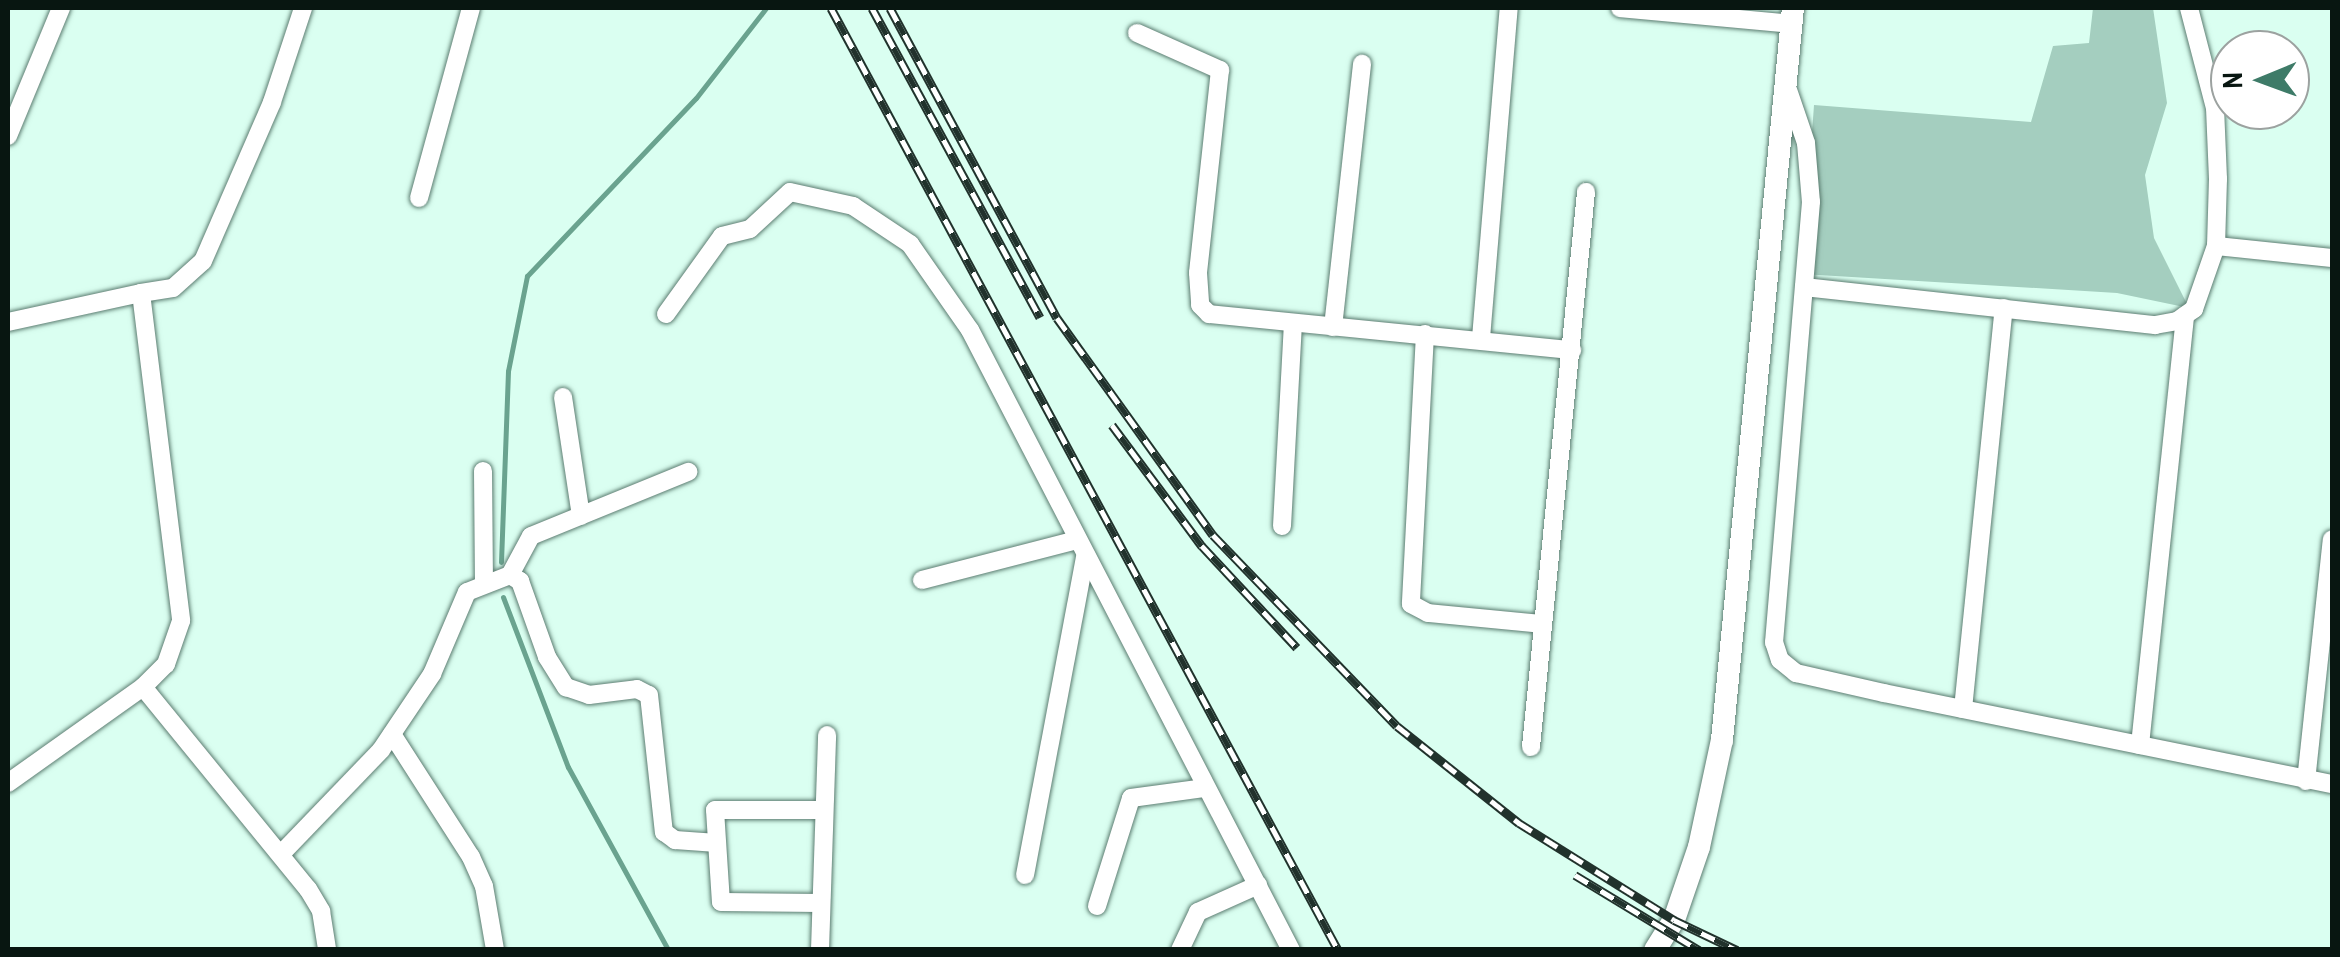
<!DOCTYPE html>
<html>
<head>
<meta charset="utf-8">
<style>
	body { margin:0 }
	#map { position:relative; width:2340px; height:957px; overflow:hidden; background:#dafff1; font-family:"Archivo Narrow",sans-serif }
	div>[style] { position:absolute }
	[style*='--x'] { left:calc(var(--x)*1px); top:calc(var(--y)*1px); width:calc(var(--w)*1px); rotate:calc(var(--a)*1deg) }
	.green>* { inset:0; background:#a4cebf }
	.stream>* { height:5px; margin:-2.5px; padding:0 2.5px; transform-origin:2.5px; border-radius:2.5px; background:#6aa38f }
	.roads { filter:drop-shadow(0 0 2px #5c7d71) drop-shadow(0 0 2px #5c7d71) }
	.minor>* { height:18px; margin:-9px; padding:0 9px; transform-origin:9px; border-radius:9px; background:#fff }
	.tertiary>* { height:22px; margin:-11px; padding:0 11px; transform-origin:11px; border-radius:11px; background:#fff }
	.rail>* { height:9px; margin-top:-4.5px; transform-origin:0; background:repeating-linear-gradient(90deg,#fff 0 15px,#21322c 0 30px); box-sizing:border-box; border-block:2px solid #21322c }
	span { translate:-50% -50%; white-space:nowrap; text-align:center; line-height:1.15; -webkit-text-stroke:8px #fff; paint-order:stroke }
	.frame { position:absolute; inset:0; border:10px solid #081611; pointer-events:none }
	.north { position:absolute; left:2210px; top:30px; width:100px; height:100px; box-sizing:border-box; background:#fff; border:2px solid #9ca2a0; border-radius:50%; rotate:269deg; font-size:28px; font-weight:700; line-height:40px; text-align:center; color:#081611 }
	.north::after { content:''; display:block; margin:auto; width:35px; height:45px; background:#3e7b68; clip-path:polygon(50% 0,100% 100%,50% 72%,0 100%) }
</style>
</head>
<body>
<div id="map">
	<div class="green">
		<i style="clip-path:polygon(2093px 8px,2153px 8px,2167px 103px,2145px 175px,2154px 238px,2189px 308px,2117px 293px,1802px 274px,1814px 105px,2031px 122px,2053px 46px,2089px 43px)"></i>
	</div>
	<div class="stream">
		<i style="--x:501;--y:562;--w:191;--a:-87.9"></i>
		<i style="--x:508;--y:371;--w:97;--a:-78.7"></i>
		<i style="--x:527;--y:276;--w:245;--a:-46.5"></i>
		<i style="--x:696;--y:98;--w:114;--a:-52.1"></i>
		<i style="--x:503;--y:597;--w:182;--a:69.1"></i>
		<i style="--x:568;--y:767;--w:209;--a:61.3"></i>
	</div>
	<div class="roads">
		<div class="minor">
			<i style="--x:1620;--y:8;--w:173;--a:5.3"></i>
			<i style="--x:1137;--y:33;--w:91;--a:24"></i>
			<i style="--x:1220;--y:70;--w:204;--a:96.2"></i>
			<i style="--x:1198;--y:273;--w:32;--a:86"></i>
			<i style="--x:1200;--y:305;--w:13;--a:45"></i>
			<i style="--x:1209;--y:314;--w:365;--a:5.7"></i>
			<i style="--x:1788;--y:90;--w:56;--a:71.2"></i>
			<i style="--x:1806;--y:143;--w:59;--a:85.2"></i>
			<i style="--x:1811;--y:202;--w:442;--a:94.8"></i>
			<i style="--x:1774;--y:642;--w:19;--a:72"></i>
			<i style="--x:1780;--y:660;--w:21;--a:39"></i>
			<i style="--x:1796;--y:673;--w:90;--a:12.8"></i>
			<i style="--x:1884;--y:693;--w:457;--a:11.5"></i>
			<i style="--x:8;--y:136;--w:139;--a:-67.5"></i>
			<i style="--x:419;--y:198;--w:197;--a:-74.7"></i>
			<i style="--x:2216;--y:246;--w:117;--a:5.9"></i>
			<i style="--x:1804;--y:287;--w:353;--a:6.2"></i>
			<i style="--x:2155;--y:325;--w:22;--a:-10"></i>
			<i style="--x:2177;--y:321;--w:21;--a:-35"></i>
			<i style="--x:2194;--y:309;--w:67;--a:-70.8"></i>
			<i style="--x:2216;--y:246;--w:67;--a:-88.3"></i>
			<i style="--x:2218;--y:179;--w:71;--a:-92.4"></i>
			<i style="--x:2215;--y:108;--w:103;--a:-104.6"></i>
			<i style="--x:141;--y:293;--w:32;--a:-9"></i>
			<i style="--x:173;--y:288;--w:40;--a:-42"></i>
			<i style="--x:203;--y:261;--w:173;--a:-66.5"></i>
			<i style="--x:272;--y:102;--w:99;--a:-71.7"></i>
			<i style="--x:666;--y:314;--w:96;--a:-54.3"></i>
			<i style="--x:722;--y:236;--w:29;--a:-14"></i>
			<i style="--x:750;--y:229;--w:54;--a:-42.8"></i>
			<i style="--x:790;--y:192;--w:65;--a:12.5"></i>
			<i style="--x:853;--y:206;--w:69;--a:33.7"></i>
			<i style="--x:910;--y:244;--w:105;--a:55.1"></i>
			<i style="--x:970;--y:330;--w:698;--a:62.63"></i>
			<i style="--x:8;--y:322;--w:136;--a:-12.3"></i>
			<i style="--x:141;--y:293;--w:330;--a:83"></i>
			<i style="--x:181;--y:621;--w:46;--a:109.2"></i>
			<i style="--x:166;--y:664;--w:33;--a:135"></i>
			<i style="--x:143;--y:687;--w:166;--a:144.6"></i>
			<i style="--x:1333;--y:327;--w:265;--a:-83.7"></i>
			<i style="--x:1425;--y:334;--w:270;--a:93"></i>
			<i style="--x:1411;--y:604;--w:19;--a:28"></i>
			<i style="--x:1428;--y:613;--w:115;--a:5.5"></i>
			<i style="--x:1481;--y:338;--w:331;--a:-85.2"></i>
			<i style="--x:563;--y:397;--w:120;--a:81.4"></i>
			<i style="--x:483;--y:471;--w:111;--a:89.5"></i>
			<i style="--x:1282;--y:526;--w:201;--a:-86.9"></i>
			<i style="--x:510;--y:575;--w:44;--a:-61.7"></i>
			<i style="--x:531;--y:536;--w:170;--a:-22.2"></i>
			<i style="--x:922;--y:580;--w:160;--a:-14.5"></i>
			<i style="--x:143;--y:687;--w:261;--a:50.8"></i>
			<i style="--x:308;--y:889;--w:26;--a:59"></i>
			<i style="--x:321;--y:911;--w:39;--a:81"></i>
			<i style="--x:1963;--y:709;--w:403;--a:-84.2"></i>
			<i style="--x:392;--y:734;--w:146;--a:57.3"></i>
			<i style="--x:471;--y:857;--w:32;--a:66"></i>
			<i style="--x:484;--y:886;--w:65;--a:80.2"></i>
			<i style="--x:2140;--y:745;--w:432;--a:-84"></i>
			<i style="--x:1531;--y:747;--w:558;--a:-84.34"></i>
			<i style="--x:2306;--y:781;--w:243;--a:-83.9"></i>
			<i style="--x:820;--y:810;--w:105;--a:180"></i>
			<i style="--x:715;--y:810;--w:92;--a:86.3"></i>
			<i style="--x:721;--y:902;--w:99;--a:0.6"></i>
			<i style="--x:281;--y:854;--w:144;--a:-46.1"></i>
			<i style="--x:381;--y:750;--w:92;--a:-56.1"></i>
			<i style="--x:432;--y:674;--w:89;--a:-66.9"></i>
			<i style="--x:467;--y:592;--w:46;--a:-21.6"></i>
			<i style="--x:510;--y:575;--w:12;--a:31"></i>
			<i style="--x:520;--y:581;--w:81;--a:70.4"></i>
			<i style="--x:547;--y:657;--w:36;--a:58"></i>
			<i style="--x:566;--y:687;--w:24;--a:19"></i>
			<i style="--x:589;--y:695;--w:48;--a:-7.1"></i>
			<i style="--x:637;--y:689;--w:13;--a:27"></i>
			<i style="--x:649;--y:695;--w:138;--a:83.8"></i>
			<i style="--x:664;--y:832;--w:14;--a:36"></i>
			<i style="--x:675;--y:840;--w:42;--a:4.1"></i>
			<i style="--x:1025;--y:875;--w:324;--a:-79.3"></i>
			<i style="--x:1097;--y:906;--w:113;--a:-72.5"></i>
			<i style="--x:1131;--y:798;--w:75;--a:-7.7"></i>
			<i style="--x:820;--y:950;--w:215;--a:-88.1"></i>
			<i style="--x:1180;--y:950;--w:42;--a:-64.7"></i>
			<i style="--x:1198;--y:912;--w:66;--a:-24.2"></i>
		</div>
		<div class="tertiary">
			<i style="--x:1655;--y:950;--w:36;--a:-58"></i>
			<i style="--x:1674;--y:920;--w:77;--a:-71.1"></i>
			<i style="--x:1699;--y:847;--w:109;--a:-77.9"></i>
			<i style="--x:1722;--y:740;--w:735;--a:-84.46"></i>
		</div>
	</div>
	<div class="rail">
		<i style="--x:831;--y:8;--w:1070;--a:61.71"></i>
		<i style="--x:872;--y:8;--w:352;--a:61.5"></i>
		<i style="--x:890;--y:8;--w:352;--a:61.7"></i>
		<i style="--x:1057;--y:318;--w:267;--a:54.3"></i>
		<i style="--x:1213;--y:535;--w:265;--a:46.1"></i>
		<i style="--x:1397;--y:726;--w:156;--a:38.5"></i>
		<i style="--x:1519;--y:823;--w:183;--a:32"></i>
		<i style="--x:1674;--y:920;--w:70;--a:25.5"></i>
		<i style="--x:1112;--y:425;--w:151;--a:53.4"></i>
		<i style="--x:1202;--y:546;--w:139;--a:47"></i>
		<i style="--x:1575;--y:875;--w:145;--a:31.2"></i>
	</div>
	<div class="frame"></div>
	<div class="north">N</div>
</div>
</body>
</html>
